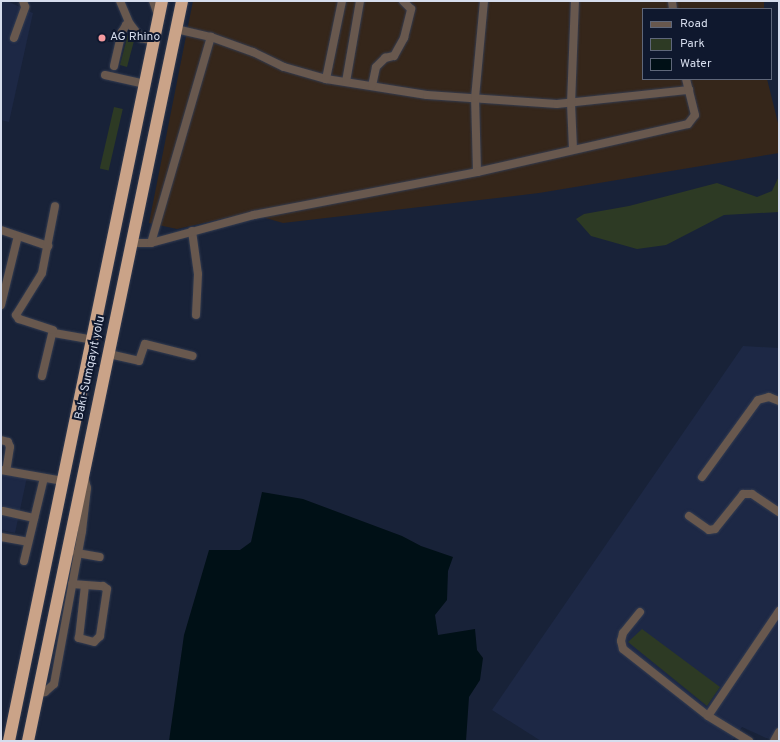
<!DOCTYPE html>
<html>
<head>
<meta charset="utf-8">
<style>
	body { margin:0 }
	#map { position:relative; width:780px; height:742px; overflow:hidden; background:#182238; font-family:Overpass,sans-serif }
	div>[style] { position:absolute }
	[style*='--x'] { left:calc(var(--x)*1px); top:calc(var(--y)*1px); width:calc(var(--w)*1px); rotate:calc(var(--a)*1deg) }
	.commercial>* { inset:0; background:#35261a }
	.built>* { inset:0; background:#1d2845 }
	.green>* { inset:0; background:#2d3a24; transform-origin:0 0 }
	.water>* { inset:0; background:#001016 }
	.roads { filter:drop-shadow(0 0 1px #333c51) drop-shadow(0 0 1px #333c51) }
	.minor>* { height:8px; margin:-4px; padding:0 4px; transform-origin:4px; border-radius:4px; background:#68584e }
	.highway>* { height:12px; margin:-6px; padding:0 6px; transform-origin:6px; border-radius:6px; background:#caa388 }
	.dots>* { width:11px; height:11px; translate:-50% -50%; box-sizing:border-box; border:2px solid #0f182e; border-radius:50% }
	span { translate:-50% -50%; white-space:nowrap; text-align:center; line-height:1.15; -webkit-text-stroke:4px #0f182e; paint-order:stroke }
	.poi-label { font-size:12px; color:#d6dded }
	.left { translate:0 -50%; text-align:left }
	.street-label { font-size:12px; color:#d6dded }
	.frame { position:absolute; inset:0; border:2px solid #d6dded; pointer-events:none }
	.legend { position:absolute; left:642px; top:8px; width:130px; height:72px; box-sizing:border-box; background:#0f182e; border:1px solid #5f677a; margin:0; padding:5px 7px; list-style:none; font-size:12px; color:#d6dded }
	.legend li { display:flex; align-items:center; gap:8px; height:20px }
	.legend b { width:20px; border:1px solid #5f677a }
</style>
</head>
<body>
<div id="map">
	<div class="commercial">
		<i style="clip-path:polygon(193px 1px,764px 1px,764px 9px,643px 9px,643px 79px,767px 79px,779px 127px,779px 153px,539px 193px,283px 223px,262px 217px,262px 210px,177px 229px,149px 223px)"></i>
	</div>
	<div class="built">
		<i style="clip-path:polygon(1px 1px,7px 1px,33px 13px,9px 122px,1px 120px)"></i>
		<i style="clip-path:polygon(743px 346px,779px 348px,779px 741px,766px 738px,742px 727px,732px 741px,541px 741px,492px 710px)"></i>
		<i style="clip-path:polygon(1px 473px,27px 477px,15px 533px,1px 530px)"></i>
	</div>
	<div class="green">
		<i style="clip-path:polygon(129px 30px,135px 37px,127px 67px,120px 65px)"></i>
		<i style="left:114px;top:107px;width:9px;height:63px;rotate:13deg"></i>
		<i style="clip-path:polygon(779px 176px,779px 212px,724px 215px,666px 245px,637px 249px,591px 236px,576px 219px,584px 214px,629px 206px,717px 183px,757px 197px,772px 191px)"></i>
		<i style="clip-path:polygon(642px 629px,720px 687px,707px 706px,628px 642px)"></i>
	</div>
	<div class="water">
		<i style="clip-path:polygon(262px 492px,303px 499px,402px 536px,421px 546px,453px 557px,448px 571px,447px 600px,435px 615px,438px 635px,475px 629px,477px 650px,483px 658px,480px 680px,469px 697px,466px 741px,169px 741px,184px 635px,209px 550px,240px 550px,251px 542px)"></i>
	</div>
	<div class="roads">
		<div class="minor">
			<i style="--x:120;--y:1;--w:25;--a:67"></i>
			<i style="--x:153;--y:1;--w:15;--a:70"></i>
			<i style="--x:672;--y:1;--w:8;--a:83"></i>
			<i style="--x:176;--y:29;--w:36;--a:13"></i>
			<i style="--x:14;--y:38;--w:33;--a:-70"></i>
			<i style="--x:25;--y:7;--w:6;--a:-108"></i>
			<i style="--x:114;--y:66;--w:35;--a:-77"></i>
			<i style="--x:122;--y:32;--w:8;--a:-60"></i>
			<i style="--x:126;--y:25;--w:4;--a:-14"></i>
			<i style="--x:130;--y:24;--w:18;--a:52"></i>
			<i style="--x:141;--y:38;--w:13;--a:13"></i>
			<i style="--x:105;--y:75;--w:41;--a:12.7"></i>
			<i style="--x:326;--y:79;--w:102;--a:9"></i>
			<i style="--x:427;--y:95;--w:130;--a:4"></i>
			<i style="--x:557;--y:104;--w:133;--a:-6.1"></i>
			<i style="--x:346;--y:82;--w:82;--a:-80.2"></i>
			<i style="--x:372;--y:86;--w:19;--a:-78"></i>
			<i style="--x:376;--y:67;--w:13;--a:-45"></i>
			<i style="--x:385;--y:58;--w:9;--a:-13"></i>
			<i style="--x:394;--y:56;--w:21;--a:-61"></i>
			<i style="--x:404;--y:38;--w:30;--a:-76"></i>
			<i style="--x:411;--y:9;--w:11;--a:-135"></i>
			<i style="--x:573;--y:149;--w:45;--a:-92.5"></i>
			<i style="--x:571;--y:104;--w:103;--a:-87.8"></i>
			<i style="--x:477;--y:172;--w:74;--a:-91.5"></i>
			<i style="--x:475;--y:98;--w:97;--a:-84.7"></i>
			<i style="--x:1;--y:230;--w:50;--a:18.8"></i>
			<i style="--x:192;--y:231;--w:43;--a:82.1"></i>
			<i style="--x:198;--y:274;--w:41;--a:92.8"></i>
			<i style="--x:131;--y:243;--w:20;--a:0"></i>
			<i style="--x:151;--y:243;--w:107;--a:-15.2"></i>
			<i style="--x:254;--y:215;--w:227;--a:-10.9"></i>
			<i style="--x:477;--y:172;--w:216;--a:-12.8"></i>
			<i style="--x:688;--y:124;--w:11;--a:-52"></i>
			<i style="--x:695;--y:115;--w:37;--a:-104"></i>
			<i style="--x:151;--y:243;--w:215;--a:-73.8"></i>
			<i style="--x:211;--y:37;--w:45;--a:19.7"></i>
			<i style="--x:253;--y:52;--w:34;--a:26"></i>
			<i style="--x:284;--y:67;--w:44;--a:15.9"></i>
			<i style="--x:326;--y:79;--w:80;--a:-78.4"></i>
			<i style="--x:1;--y:305;--w:71;--a:-76.2"></i>
			<i style="--x:54;--y:333;--w:39;--a:10"></i>
			<i style="--x:109;--y:354;--w:31;--a:13"></i>
			<i style="--x:139;--y:361;--w:18;--a:-71"></i>
			<i style="--x:145;--y:344;--w:49;--a:14"></i>
			<i style="--x:42;--y:376;--w:47;--a:-76.6"></i>
			<i style="--x:53;--y:330;--w:36;--a:-162"></i>
			<i style="--x:19;--y:319;--w:5;--a:-127"></i>
			<i style="--x:16;--y:315;--w:49;--a:-58.2"></i>
			<i style="--x:42;--y:273;--w:68;--a:-79"></i>
			<i style="--x:1;--y:440;--w:7;--a:16"></i>
			<i style="--x:8;--y:442;--w:5;--a:68"></i>
			<i style="--x:10;--y:447;--w:24;--a:99"></i>
			<i style="--x:1;--y:470;--w:63;--a:10.1"></i>
			<i style="--x:702;--y:477;--w:95;--a:-54"></i>
			<i style="--x:758;--y:400;--w:11;--a:-15"></i>
			<i style="--x:769;--y:397;--w:11;--a:22"></i>
			<i style="--x:3;--y:511;--w:32;--a:13"></i>
			<i style="--x:689;--y:516;--w:24;--a:35"></i>
			<i style="--x:709;--y:530;--w:6;--a:-9"></i>
			<i style="--x:715;--y:529;--w:45;--a:-51.3"></i>
			<i style="--x:743;--y:494;--w:9;--a:0"></i>
			<i style="--x:752;--y:494;--w:32;--a:34"></i>
			<i style="--x:1;--y:537;--w:27;--a:10"></i>
			<i style="--x:77;--y:553;--w:23;--a:10"></i>
			<i style="--x:24;--y:561;--w:85;--a:-76.5"></i>
			<i style="--x:72;--y:584;--w:31;--a:4"></i>
			<i style="--x:103;--y:586;--w:5;--a:37"></i>
			<i style="--x:107;--y:589;--w:48;--a:98.5"></i>
			<i style="--x:100;--y:636;--w:8;--a:135"></i>
			<i style="--x:94;--y:642;--w:16;--a:-165"></i>
			<i style="--x:79;--y:638;--w:53;--a:-83.5"></i>
			<i style="--x:640;--y:612;--w:27;--a:129"></i>
			<i style="--x:623;--y:633;--w:8;--a:104"></i>
			<i style="--x:621;--y:641;--w:8;--a:76"></i>
			<i style="--x:623;--y:649;--w:108;--a:38.2"></i>
			<i style="--x:708;--y:716;--w:48;--a:31.4"></i>
			<i style="--x:38;--y:693;--w:7;--a:-8"></i>
			<i style="--x:45;--y:692;--w:12;--a:-42"></i>
			<i style="--x:54;--y:684;--w:156;--a:-79.6"></i>
			<i style="--x:82;--y:531;--w:43;--a:-83.4"></i>
			<i style="--x:87;--y:488;--w:11;--a:-105"></i>
			<i style="--x:708;--y:716;--w:127;--a:-55.9"></i>
			<i style="--x:774;--y:741;--w:10;--a:-61"></i>
		</div>
		<div class="highway">
			<i style="--x:9;--y:741;--w:756;--a:-78.32"></i>
			<i style="--x:28;--y:741;--w:756;--a:-78.24"></i>
		</div>
	</div>
	<div class="dots">
		<i style="left:102px;top:38px;background:#f59b9f"></i>
	</div>
	<div class="poi-label">
		<span class="left" style="left:110px;top:38px">AG Rhino</span>
	</div>
	<div class="street-label">
		<span style="left:91px;top:368px;rotate:-78deg">Bakı-Sumqayıt yolu</span>
	</div>
	<div class="frame"></div>
	<ul class="legend">
	<li><b style="height:5px;background:#68584e"></b>Road</li>
	<li><b style="height:11px;background:#2d3a24"></b>Park</li>
	<li><b style="height:11px;background:#001016"></b>Water</li>
	</ul>
</div>
</body>
</html>
